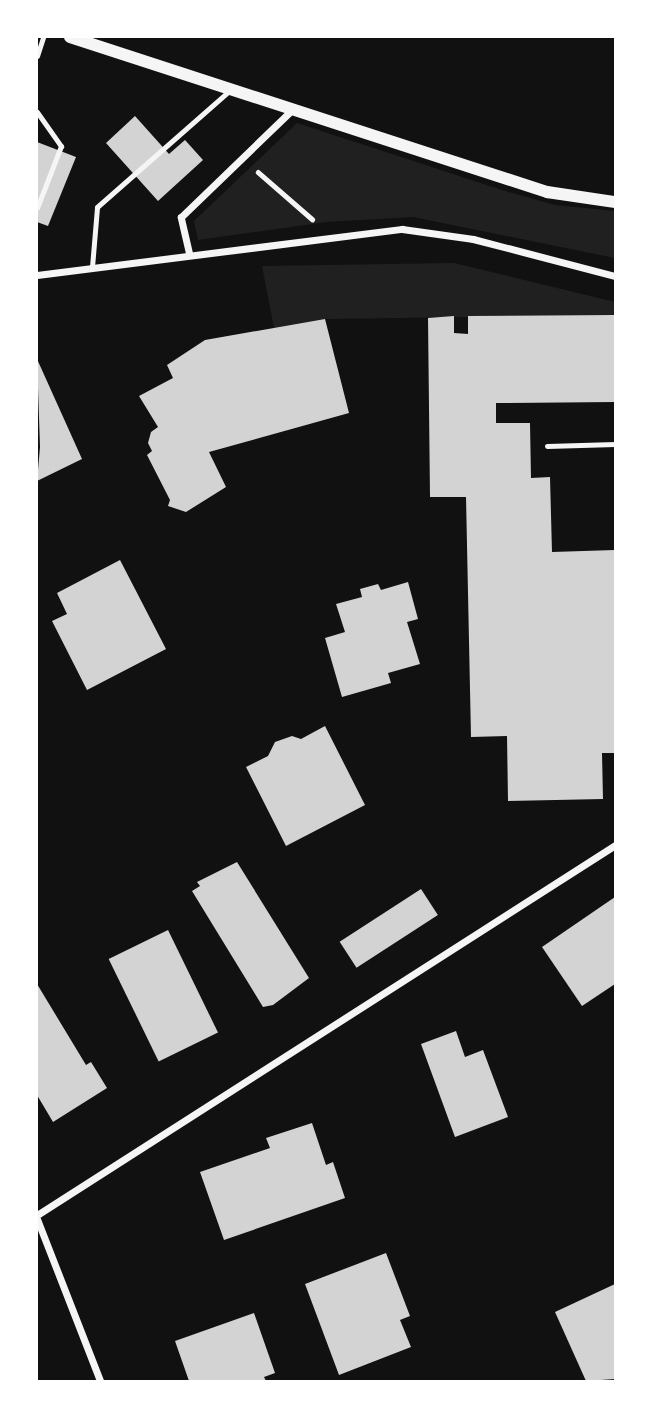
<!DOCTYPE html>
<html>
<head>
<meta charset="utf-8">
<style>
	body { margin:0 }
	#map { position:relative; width:652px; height:1418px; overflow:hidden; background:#111; font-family:"Roboto Condensed",sans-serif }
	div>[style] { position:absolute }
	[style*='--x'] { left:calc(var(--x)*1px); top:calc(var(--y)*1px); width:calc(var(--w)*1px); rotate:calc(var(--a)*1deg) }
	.green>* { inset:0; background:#202020 }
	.building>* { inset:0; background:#d3d3d3; transform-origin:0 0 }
	.path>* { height:4.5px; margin:-2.25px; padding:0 2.25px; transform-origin:2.25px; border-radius:2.25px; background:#f5f5f5 }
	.service>* { height:5px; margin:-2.5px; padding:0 2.5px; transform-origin:2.5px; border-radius:2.5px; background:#f5f5f5 }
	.minor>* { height:7px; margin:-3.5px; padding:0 3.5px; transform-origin:3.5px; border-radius:3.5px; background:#f5f5f5 }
	.tertiary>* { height:12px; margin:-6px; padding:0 6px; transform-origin:6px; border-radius:6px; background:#f5f5f5 }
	span { translate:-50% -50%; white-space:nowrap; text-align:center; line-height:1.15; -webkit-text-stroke:6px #fff; paint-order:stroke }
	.frame { position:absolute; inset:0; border:38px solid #fff; pointer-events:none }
</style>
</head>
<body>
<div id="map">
	<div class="green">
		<i style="clip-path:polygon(297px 123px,502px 190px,555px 205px,615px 211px,615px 258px,413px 217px,326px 222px,198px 240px,194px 221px)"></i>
		<i style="clip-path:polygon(454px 263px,615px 302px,615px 315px,325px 319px,274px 328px,262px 266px)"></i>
	</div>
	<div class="building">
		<i style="clip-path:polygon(135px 116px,169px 154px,185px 140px,203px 160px,158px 201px,106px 143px)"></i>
		<i style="clip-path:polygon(37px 142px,76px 157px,48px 226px,37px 222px)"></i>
		<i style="clip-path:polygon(615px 315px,615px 402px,496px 403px,496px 423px,530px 423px,531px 478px,550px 477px,552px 552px,615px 550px,615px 753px,602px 753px,603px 799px,508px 801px,507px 736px,471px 737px,466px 497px,430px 497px,428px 318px,454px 316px,454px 333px,468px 334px,468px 316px)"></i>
		<i style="clip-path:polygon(325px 319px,349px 413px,209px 452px,226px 487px,186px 512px,168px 506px,170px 500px,147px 455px,152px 451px,148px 443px,151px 432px,158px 427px,139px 396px,173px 378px,167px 365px,205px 340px)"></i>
		<i style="clip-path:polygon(37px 359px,82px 459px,37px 481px,40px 447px)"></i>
		<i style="clip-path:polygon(120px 560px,166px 649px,87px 690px,52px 621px,67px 614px,57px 593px)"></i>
		<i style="clip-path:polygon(408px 582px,418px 619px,407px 622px,420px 664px,388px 673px,391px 683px,342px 697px,325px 638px,345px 632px,336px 604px,362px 597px,360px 589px,378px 584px,381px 590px)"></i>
		<i style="clip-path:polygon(325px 726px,365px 805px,286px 846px,246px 767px,268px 756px,275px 742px,292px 736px,301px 739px)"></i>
		<i style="clip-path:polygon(237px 862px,309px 978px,273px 1005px,263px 1007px,192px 891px,200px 886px,197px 882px)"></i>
		<i style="left:421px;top:889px;width:31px;height:97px;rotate:57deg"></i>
		<i style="clip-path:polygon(615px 897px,615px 984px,582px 1006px,542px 947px)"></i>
		<i style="left:168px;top:930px;width:114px;height:66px;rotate:64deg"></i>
		<i style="clip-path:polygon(37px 984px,86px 1065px,91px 1062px,107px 1088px,53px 1122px,37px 1095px)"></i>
		<i style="clip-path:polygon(456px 1031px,465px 1057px,483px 1050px,508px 1117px,455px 1137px,421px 1044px)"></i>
		<i style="clip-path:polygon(312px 1123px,326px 1165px,333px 1162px,345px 1198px,224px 1240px,200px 1172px,270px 1148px,266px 1138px)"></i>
		<i style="clip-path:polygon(386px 1253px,410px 1316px,400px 1320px,411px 1347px,339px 1375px,305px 1284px)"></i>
		<i style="clip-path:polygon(615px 1284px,615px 1379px,586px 1381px,555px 1312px)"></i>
		<i style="clip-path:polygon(254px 1313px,275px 1373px,264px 1377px,266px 1381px,189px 1381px,175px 1341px)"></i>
	</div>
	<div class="path">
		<i style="--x:258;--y:172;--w:72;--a:41"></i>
	</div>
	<div class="service">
		<i style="--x:37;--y:56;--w:20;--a:-72"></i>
		<i style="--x:37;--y:112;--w:42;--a:54.8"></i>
		<i style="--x:61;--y:146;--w:66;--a:111.2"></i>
		<i style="--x:92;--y:267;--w:60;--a:-85.2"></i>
		<i style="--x:97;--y:207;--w:177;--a:-41.3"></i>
		<i style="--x:547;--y:446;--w:68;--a:-1.7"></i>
	</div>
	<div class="minor">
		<i style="--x:189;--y:253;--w:37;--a:-103"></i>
		<i style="--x:181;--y:217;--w:156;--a:-44"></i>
		<i style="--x:37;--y:275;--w:368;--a:-7.2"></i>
		<i style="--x:402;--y:229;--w:72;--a:8"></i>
		<i style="--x:473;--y:239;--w:147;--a:14.6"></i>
		<i style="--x:37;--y:1215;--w:686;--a:-32.62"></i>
		<i style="--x:37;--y:1219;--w:174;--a:68.7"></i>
	</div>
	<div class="tertiary">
		<i style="--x:70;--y:37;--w:502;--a:18"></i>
		<i style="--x:547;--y:192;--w:69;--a:8.4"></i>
	</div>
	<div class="frame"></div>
</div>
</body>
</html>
